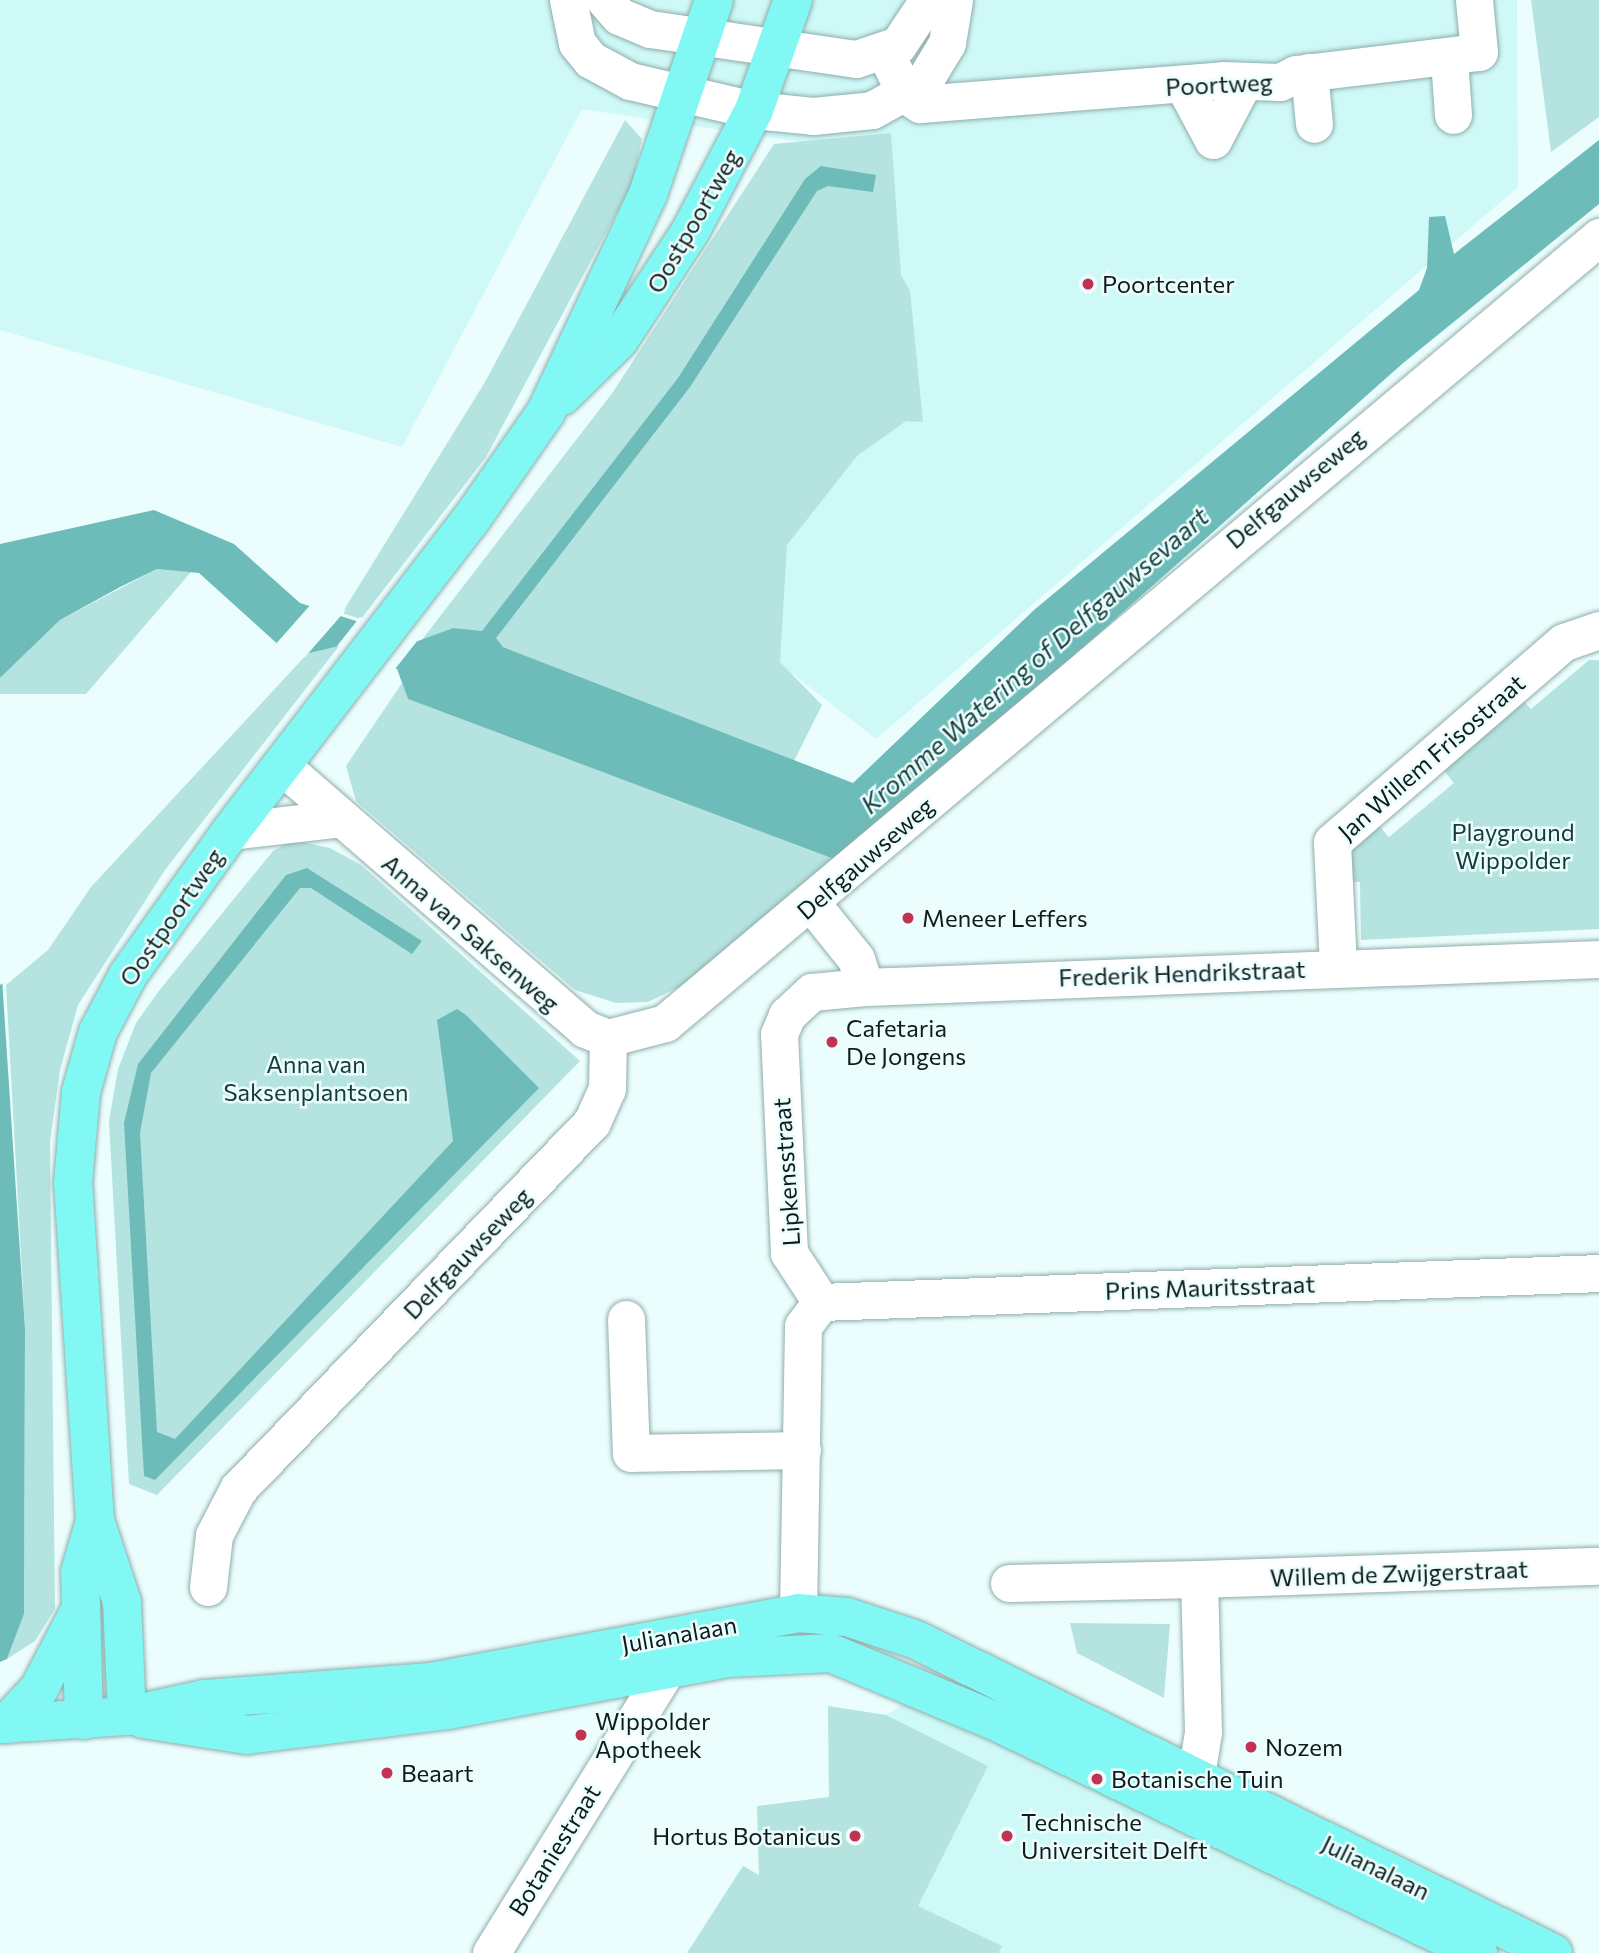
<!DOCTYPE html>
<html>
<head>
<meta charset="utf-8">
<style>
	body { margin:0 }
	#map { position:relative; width:1599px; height:1953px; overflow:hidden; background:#ebfefd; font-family:Commissioner,sans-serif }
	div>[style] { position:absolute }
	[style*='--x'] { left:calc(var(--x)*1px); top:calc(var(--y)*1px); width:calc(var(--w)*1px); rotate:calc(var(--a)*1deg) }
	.built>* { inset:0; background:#cef9f7 }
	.green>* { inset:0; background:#b5e3e0 }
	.water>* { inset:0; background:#6dbcb9 }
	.pier>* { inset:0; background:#ebfefd }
	.roads { filter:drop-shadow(0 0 2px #8eadab) drop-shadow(0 0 2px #8eadab) }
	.minor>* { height:37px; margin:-18.5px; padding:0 18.5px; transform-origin:18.5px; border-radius:18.5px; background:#fff }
	.major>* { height:38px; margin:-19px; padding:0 19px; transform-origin:19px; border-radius:19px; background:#82f8f5 }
	.dots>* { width:19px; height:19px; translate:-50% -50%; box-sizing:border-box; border:4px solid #ebfefd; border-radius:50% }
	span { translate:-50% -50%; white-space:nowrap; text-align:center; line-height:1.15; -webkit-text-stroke:5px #ebfefd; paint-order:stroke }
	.street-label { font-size:24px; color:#101c1c }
	.poi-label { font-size:24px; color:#101c1c }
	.left { translate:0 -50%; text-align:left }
	.right { translate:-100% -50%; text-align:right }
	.park-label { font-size:24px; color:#143b39 }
	.water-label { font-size:26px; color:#1c4240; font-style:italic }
</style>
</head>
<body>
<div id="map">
	<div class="built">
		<i style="clip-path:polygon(0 0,1517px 0,1518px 187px,876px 739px,748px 639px,879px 154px,582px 109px,402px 447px,0 330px)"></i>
		<i style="clip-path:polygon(941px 1682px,1494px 1953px,687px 1953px,743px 1866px,759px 1875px,757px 1806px,829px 1797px,828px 1706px,886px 1715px)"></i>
	</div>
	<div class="green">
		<i style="clip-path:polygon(1531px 0,1599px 0,1599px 117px,1551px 152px)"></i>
		<i style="clip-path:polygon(625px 120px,642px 139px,632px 184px,486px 457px,361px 619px,342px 613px,485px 382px)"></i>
		<i style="clip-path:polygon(891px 133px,901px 275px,910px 291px,923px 422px,906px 421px,857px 456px,787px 545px,780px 662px,822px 705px,794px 761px,503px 647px,496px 638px,453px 628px,421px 641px,613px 392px,774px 144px)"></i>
		<i style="clip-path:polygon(157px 569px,191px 572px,86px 694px,0 694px,0 678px,60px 620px)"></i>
		<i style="clip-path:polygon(339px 646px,165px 870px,78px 1005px,60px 1070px,50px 1142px,55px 1609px,35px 1641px,7px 1659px,24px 1614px,25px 1329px,6px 985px,48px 950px,91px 887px,309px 652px)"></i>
		<i style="clip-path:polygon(1589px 660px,1599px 660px,1599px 929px,1361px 940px,1360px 882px,1345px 882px,1343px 857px,1374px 820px,1389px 837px,1454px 783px,1437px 762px,1515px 692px,1531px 709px)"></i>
		<i style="clip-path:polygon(402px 683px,408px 699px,842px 862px,681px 986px,648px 1002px,616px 1003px,575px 990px,356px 801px,346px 766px)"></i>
		<i style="clip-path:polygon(293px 840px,330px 848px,361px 865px,580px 1061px,157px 1495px,129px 1484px,109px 1121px,118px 1069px,136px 1023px,158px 992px,273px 851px)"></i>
		<i style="clip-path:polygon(1070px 1623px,1170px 1624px,1164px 1698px,1077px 1653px)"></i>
		<i style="clip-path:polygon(828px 1706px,886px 1715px,988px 1766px,918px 1906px,1002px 1946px,999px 1953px,687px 1953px,743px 1866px,759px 1875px,757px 1806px,829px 1797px)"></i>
	</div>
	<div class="water">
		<i style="clip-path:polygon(1599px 140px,1599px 204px,1402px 364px,842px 862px,408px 699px,397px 669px,339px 646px,292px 657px,199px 573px,157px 569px,120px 587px,60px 620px,0 678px,0 544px,154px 510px,234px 544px,300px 603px,418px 641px,453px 628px,482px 631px,678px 378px,805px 179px,821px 166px,876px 175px,873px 192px,828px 186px,817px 191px,690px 387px,496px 638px,503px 647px,853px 783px,1034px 610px,1419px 290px,1427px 268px,1429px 217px,1445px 216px,1454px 254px)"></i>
		<i style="clip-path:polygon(307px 868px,422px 941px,412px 954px,311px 888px,300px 888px,151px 1073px,140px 1133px,157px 1432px,175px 1439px,453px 1141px,437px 1020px,457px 1009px,466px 1015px,539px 1088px,155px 1480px,144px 1476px,124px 1123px,138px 1064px,286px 875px)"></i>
		<i style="clip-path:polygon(0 948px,25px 1329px,24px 1614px,7px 1659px,0 1662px)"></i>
	</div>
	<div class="pier">
		<i style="clip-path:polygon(313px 602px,346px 610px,305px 657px,291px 660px,274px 646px)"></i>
		<i style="clip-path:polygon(360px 617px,418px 640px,395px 669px,337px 646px)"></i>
		<i style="clip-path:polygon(2px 948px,8px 979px,0 985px,0 949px)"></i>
	</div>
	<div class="roads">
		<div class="minor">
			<i style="--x:568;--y:0;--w:44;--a:78.2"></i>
			<i style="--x:577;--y:43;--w:22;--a:51"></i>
			<i style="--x:591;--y:60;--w:44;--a:28.3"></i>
			<i style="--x:630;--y:81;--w:127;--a:13.2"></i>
			<i style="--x:754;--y:110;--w:59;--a:5.8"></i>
			<i style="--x:813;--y:116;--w:59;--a:-5.8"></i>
			<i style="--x:872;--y:110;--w:60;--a:-29.1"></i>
			<i style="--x:924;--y:81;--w:44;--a:-58.8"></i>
			<i style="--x:947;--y:43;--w:44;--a:-80.8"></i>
			<i style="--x:605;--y:0;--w:21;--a:49"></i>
			<i style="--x:619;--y:16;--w:34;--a:23"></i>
			<i style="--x:650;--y:29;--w:208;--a:8.3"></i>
			<i style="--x:856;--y:59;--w:44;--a:-18.4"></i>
			<i style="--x:898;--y:45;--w:54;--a:-56.3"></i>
			<i style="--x:885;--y:52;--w:48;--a:64"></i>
			<i style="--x:906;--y:95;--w:17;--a:33"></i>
			<i style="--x:920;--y:104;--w:304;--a:-4.5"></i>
			<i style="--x:1223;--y:80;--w:57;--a:2"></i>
			<i style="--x:1280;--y:82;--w:18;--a:-27"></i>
			<i style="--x:1296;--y:74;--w:184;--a:-6.9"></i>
			<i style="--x:1479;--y:52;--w:52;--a:-95.5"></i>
			<i style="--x:1449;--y:59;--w:56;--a:85.9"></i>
			<i style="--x:1309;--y:72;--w:52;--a:84.5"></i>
			<i style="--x:1184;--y:86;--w:61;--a:61.8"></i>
			<i style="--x:1213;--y:140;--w:62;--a:-62.2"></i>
			<i style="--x:283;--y:767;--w:400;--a:40.9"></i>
			<i style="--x:585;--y:1029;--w:25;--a:21"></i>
			<i style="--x:608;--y:1038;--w:59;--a:-14.7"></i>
			<i style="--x:665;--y:1023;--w:1221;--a:-40.08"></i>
			<i style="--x:231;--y:831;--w:111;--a:-6.7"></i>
			<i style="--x:812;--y:904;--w:70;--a:51.3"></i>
			<i style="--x:856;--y:959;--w:29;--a:72"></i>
			<i style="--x:865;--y:987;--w:735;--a:-2.18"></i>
			<i style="--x:1338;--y:966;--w:124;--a:-92.8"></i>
			<i style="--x:1332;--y:842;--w:306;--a:-40.8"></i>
			<i style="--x:1564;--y:642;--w:37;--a:-19"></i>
			<i style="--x:821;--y:1302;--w:779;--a:-2.13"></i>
			<i style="--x:626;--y:1319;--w:134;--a:87.9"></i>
			<i style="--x:631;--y:1453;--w:171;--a:-1"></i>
			<i style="--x:1199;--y:1579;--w:400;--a:-1.9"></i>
			<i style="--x:1009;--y:1583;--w:190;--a:-1.2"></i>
			<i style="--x:1199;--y:1579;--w:153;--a:88.5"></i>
			<i style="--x:1203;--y:1732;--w:76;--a:99.1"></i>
			<i style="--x:208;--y:1587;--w:52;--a:-83.4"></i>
			<i style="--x:214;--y:1535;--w:52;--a:-62.4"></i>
			<i style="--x:238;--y:1489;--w:510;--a:-46.03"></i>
			<i style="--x:592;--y:1122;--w:36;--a:-66"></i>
			<i style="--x:607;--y:1089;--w:51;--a:-88.9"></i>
			<i style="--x:798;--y:1613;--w:287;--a:-89"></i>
			<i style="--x:803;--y:1326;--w:30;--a:-53"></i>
			<i style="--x:821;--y:1302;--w:59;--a:-123.1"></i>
			<i style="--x:789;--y:1253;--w:219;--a:-92.6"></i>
			<i style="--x:779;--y:1034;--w:21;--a:-67"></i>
			<i style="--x:787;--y:1015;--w:34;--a:-43"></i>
			<i style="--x:812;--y:992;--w:53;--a:-5.4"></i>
			<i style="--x:491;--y:1953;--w:335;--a:-58.2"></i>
			<i style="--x:668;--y:1668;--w:21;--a:-95"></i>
		</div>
		<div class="major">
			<i style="--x:562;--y:396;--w:80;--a:-44.5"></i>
			<i style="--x:619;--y:340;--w:129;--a:-56.7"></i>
			<i style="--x:690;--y:232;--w:138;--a:-62.3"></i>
			<i style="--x:754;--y:110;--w:117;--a:-70.5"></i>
			<i style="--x:127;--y:1716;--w:114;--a:-92.5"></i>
			<i style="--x:122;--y:1602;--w:85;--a:-108.4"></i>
			<i style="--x:95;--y:1521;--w:339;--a:-93.7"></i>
			<i style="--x:73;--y:1183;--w:91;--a:-85"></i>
			<i style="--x:81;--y:1092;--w:62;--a:-74.2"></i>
			<i style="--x:98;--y:1032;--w:64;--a:-62.2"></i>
			<i style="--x:128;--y:975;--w:177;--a:-54.4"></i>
			<i style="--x:231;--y:831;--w:391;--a:-52.4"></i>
			<i style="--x:470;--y:521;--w:133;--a:-55.1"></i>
			<i style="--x:546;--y:412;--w:241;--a:-64.9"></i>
			<i style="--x:648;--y:194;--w:205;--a:-71.2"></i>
			<i style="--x:143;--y:1719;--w:105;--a:8.7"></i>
			<i style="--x:247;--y:1735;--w:203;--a:-7.1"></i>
			<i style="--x:448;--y:1710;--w:286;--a:-10.5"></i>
			<i style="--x:729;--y:1658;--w:102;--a:-2.8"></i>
			<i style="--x:831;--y:1653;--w:178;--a:22.5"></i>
			<i style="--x:995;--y:1721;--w:536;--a:25.66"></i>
			<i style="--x:84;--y:1720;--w:148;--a:-91.5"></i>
			<i style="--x:80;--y:1572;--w:53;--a:-73.6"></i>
			<i style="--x:0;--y:1724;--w:127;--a:-3.6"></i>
			<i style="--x:127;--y:1716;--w:79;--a:-12.4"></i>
			<i style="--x:204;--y:1699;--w:228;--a:-4.3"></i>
			<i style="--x:431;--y:1682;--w:373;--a:-10.6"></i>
			<i style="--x:798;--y:1613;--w:49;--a:4.7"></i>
			<i style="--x:847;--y:1617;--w:71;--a:18.2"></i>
			<i style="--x:914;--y:1639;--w:712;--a:26.17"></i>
			<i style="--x:6;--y:1724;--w:48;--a:-46.7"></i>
			<i style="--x:39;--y:1689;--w:82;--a:-62.5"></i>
		</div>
	</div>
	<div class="dots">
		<i style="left:1088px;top:284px;background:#c23251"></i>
		<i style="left:908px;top:918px;background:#c23251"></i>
		<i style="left:832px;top:1042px;background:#c23251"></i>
		<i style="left:581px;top:1735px;background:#c23251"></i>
		<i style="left:1251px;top:1747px;background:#c23251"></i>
		<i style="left:387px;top:1773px;background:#c23251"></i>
		<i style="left:1097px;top:1779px;background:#c23251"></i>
		<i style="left:855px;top:1836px;background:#c23251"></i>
		<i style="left:1007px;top:1836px;background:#c23251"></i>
	</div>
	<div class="street-label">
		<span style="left:1219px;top:84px;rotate:-3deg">Poortweg</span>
		<span style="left:693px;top:221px;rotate:-60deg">Oostpoortweg</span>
		<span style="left:1295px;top:488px;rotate:-40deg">Delfgauwseweg</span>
		<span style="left:1431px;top:757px;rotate:-41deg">Jan Willem Frisostraat</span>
		<span style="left:865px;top:858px;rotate:-41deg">Delfgauwseweg</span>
		<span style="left:171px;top:917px;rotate:-55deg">Oostpoortweg</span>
		<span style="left:471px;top:933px;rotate:41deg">Anna van Saksenweg</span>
		<span style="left:1182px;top:973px;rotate:-2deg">Frederik Hendrikstraat</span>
		<span style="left:786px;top:1172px;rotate:-94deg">Lipkensstraat</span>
		<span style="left:467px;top:1253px;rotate:-46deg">Delfgauwseweg</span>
		<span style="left:1210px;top:1287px;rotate:-2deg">Prins Mauritsstraat</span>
		<span style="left:1399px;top:1573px;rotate:-2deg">Willem de Zwijgerstraat</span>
		<span style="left:679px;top:1634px;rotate:-10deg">Julianalaan</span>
		<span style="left:554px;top:1850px;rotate:-58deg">Botaniestraat</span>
		<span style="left:1376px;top:1867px;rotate:26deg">Julianalaan</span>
	</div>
	<div class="poi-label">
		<span class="left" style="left:1102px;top:284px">Poortcenter</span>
		<span class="left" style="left:922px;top:918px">Meneer Leffers</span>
		<span class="left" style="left:846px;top:1042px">Cafetaria<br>De Jongens</span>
		<span class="left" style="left:595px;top:1735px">Wippolder<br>Apotheek</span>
		<span class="left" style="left:1265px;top:1747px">Nozem</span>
		<span class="left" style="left:401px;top:1773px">Beaart</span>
		<span class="left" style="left:1111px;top:1779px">Botanische Tuin</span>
		<span class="left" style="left:1021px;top:1836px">Technische<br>Universiteit Delft</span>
		<span class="right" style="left:841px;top:1836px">Hortus Botanicus</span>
	</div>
	<div class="park-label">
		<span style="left:1513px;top:846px">Playground<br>Wippolder</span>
		<span style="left:316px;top:1078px">Anna van<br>Saksenplantsoen</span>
	</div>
	<div class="water-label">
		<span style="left:1034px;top:660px;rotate:-41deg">Kromme Watering of Delfgauwsevaart</span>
	</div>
</div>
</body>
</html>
